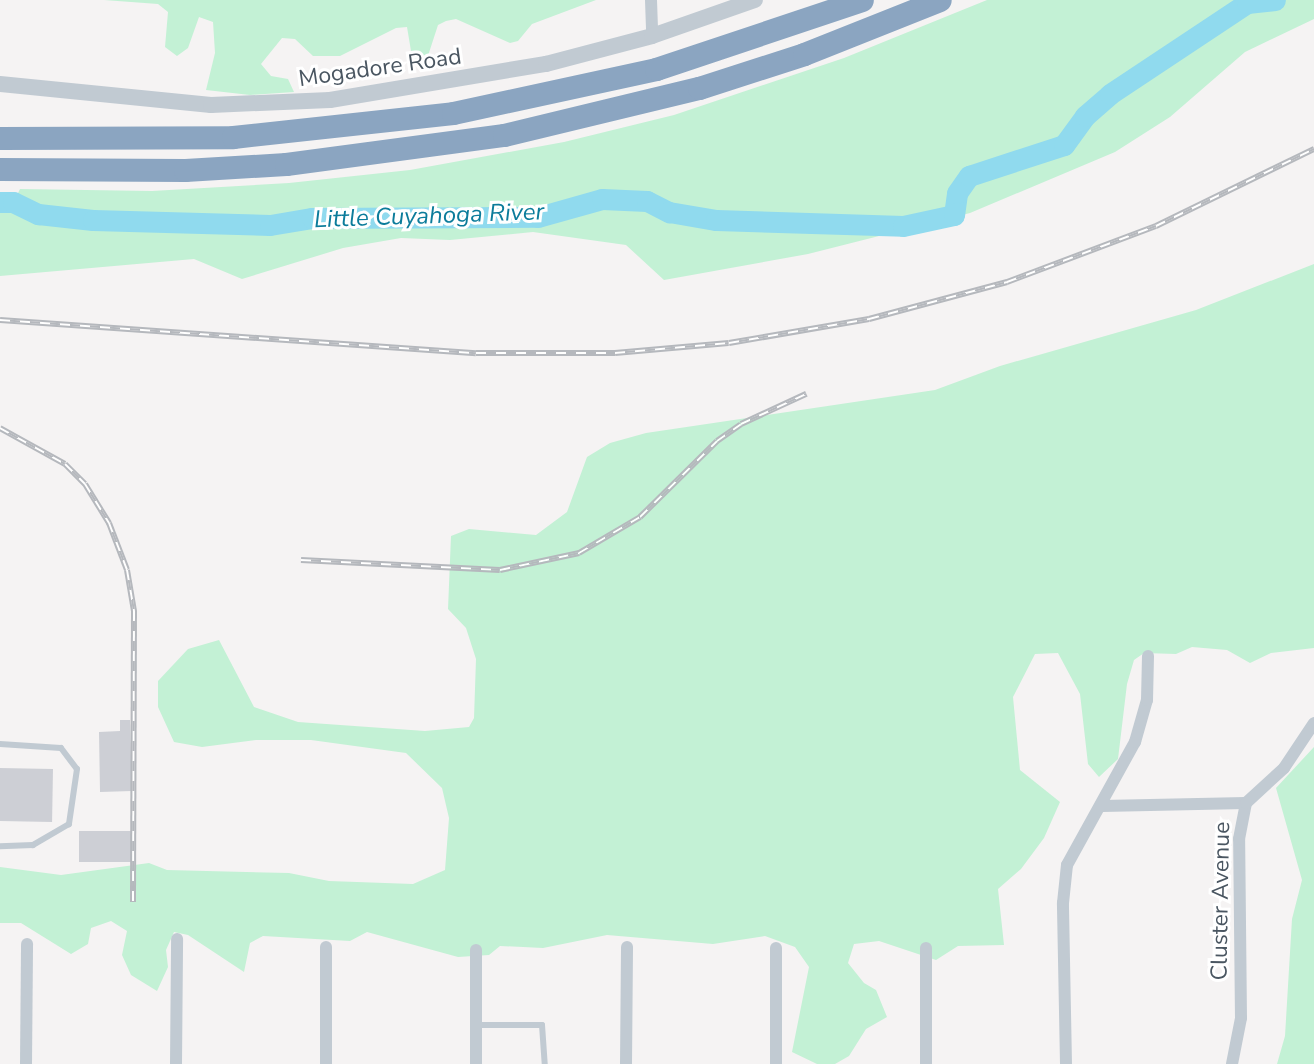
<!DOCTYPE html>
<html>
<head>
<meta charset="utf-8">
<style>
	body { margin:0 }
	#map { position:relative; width:1314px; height:1064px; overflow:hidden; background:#f5f3f3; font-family:"Nunito Sans",sans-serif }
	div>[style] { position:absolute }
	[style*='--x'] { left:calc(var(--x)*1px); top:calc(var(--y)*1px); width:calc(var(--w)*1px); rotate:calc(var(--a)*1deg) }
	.green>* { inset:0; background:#c3f1d5 }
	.river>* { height:21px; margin:-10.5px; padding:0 10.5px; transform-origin:10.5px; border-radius:10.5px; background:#90daee }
	.building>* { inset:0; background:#cdcfd5; transform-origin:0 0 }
	.service>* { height:6px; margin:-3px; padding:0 3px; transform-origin:3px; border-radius:3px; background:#c1cad2 }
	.minor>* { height:12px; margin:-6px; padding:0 6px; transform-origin:6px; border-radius:6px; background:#c1cad2 }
	.tertiary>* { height:16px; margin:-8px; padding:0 8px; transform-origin:8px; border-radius:8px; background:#c1cad2 }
	.motorway>* { height:23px; margin:-11.5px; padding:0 11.5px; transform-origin:11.5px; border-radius:11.5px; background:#8ba5c1 }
	.rail>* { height:6px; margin-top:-3px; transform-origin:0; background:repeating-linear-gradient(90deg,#fff 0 10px,#b5b8bd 0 20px); box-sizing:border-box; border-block:2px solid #b5b8bd }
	span { translate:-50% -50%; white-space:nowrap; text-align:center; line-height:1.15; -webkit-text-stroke:6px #fff; paint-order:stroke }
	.street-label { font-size:23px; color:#4a5661 }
	.water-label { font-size:24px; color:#0c7c9b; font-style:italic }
</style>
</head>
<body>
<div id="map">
	<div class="green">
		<i style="clip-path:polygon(104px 0,596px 0,532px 24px,518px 41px,510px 43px,456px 19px,446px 21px,438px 25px,425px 65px,412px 57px,407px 27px,396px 28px,340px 56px,313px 56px,295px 39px,282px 38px,261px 64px,271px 76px,288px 79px,294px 92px,250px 95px,206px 90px,215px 53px,213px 22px,199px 17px,188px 48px,177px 56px,165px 47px,168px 12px,158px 4px)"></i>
		<i style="clip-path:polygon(987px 0,1314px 0,1314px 19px,1245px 52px,1170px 117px,1115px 152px,970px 213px,808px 254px,664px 280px,626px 245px,533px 232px,450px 240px,401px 238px,343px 248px,242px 279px,194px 259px,0 276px,0 194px,17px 195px,20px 189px,152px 191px,289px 183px,410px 170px,564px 142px,674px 115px,844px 58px)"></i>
		<i style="clip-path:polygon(1314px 264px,1314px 648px,1271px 653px,1250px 663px,1227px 650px,1192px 647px,1176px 654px,1144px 653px,1134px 660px,1127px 684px,1118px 759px,1099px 777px,1088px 764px,1080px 694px,1058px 653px,1035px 654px,1013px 697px,1020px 770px,1060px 802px,1044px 838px,1021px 869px,998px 889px,1004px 945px,958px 946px,936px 960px,879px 941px,854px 944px,848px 963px,864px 983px,876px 990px,887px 1017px,866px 1029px,849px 1056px,835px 1064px,817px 1064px,792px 1052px,809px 967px,795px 947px,765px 936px,713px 944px,607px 935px,543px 948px,500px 946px,489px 955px,458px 957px,367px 932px,350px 941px,263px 936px,250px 943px,244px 972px,188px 935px,174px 932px,166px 950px,168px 967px,157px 991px,131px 975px,122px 955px,127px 931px,111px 921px,91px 928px,88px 944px,71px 954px,21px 923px,0 923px,0 867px,61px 875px,149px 863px,167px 870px,289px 873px,329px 881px,413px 884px,445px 870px,449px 818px,442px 788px,406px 753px,311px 740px,256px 740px,202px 747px,174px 742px,158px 707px,158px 681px,188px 649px,219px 640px,254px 707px,298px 722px,425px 731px,469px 727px,474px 718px,476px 659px,466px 628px,448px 609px,451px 536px,469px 529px,536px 535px,567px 512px,587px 457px,610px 443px,646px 433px,935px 390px,1000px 366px,1196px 310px)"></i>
		<i style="clip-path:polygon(1314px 747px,1314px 1064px,1277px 1064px,1285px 1036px,1292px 919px,1302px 880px,1276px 788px)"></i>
	</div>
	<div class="river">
		<i style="--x:0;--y:202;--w:13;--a:0"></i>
		<i style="--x:13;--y:202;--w:28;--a:26"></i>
		<i style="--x:38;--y:214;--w:55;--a:6.2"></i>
		<i style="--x:93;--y:220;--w:177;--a:1.6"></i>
		<i style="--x:270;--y:225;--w:43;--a:-9.5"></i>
		<i style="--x:312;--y:218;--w:226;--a:-0.3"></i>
		<i style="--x:538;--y:217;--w:66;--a:-15.7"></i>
		<i style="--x:602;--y:199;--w:45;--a:2.5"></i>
		<i style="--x:647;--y:201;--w:25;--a:27"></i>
		<i style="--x:669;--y:212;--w:48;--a:9.7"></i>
		<i style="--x:716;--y:220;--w:187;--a:1.8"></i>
		<i style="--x:903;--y:226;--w:52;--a:-12.2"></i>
		<i style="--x:954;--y:215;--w:22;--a:-82"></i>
		<i style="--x:957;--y:193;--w:21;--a:-55"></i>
		<i style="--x:969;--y:176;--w:100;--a:-18.1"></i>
		<i style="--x:1064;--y:145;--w:36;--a:-54"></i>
		<i style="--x:1085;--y:116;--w:33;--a:-41"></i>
		<i style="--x:1110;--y:94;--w:164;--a:-33.6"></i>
		<i style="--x:1247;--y:3;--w:28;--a:-6"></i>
	</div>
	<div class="building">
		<i style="clip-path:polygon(120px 720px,130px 720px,132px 791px,100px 792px,99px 732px,120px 731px)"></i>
		<i style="left:0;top:768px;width:53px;height:53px;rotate:1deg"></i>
		<i style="left:79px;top:831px;width:53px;height:31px"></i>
	</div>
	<div class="service">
		<i style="--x:0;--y:744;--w:61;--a:3.8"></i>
		<i style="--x:61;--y:748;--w:26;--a:53"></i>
		<i style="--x:77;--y:769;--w:56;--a:98.3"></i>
		<i style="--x:69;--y:824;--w:42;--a:149.7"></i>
		<i style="--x:33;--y:845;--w:33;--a:178"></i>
		<i style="--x:476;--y:1025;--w:66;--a:0"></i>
		<i style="--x:542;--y:1025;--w:39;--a:86"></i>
	</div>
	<div class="minor">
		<i style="--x:651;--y:0;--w:36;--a:88"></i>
		<i style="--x:1102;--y:806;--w:144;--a:-1.2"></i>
		<i style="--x:776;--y:948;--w:116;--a:90"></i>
		<i style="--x:26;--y:1064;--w:120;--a:-89.5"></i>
		<i style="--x:176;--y:1064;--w:125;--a:-89.5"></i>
		<i style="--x:326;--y:1064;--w:117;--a:-90"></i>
		<i style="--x:476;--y:1064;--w:114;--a:-90"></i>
		<i style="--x:626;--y:1064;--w:117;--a:-89.5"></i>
		<i style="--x:926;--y:1064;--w:116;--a:-90"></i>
		<i style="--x:1066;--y:1064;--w:161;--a:-91.1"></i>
		<i style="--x:1063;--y:903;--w:38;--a:-84"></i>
		<i style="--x:1067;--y:865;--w:141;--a:-61.1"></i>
		<i style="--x:1135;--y:742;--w:44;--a:-74.1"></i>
		<i style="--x:1147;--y:700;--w:44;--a:-88.7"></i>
		<i style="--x:1232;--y:1064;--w:47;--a:-78.9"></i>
		<i style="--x:1241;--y:1018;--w:179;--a:-90.6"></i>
		<i style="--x:1239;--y:839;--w:37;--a:-79"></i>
		<i style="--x:1246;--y:803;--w:52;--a:-42.6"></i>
		<i style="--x:1284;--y:768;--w:54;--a:-56.3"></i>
	</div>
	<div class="tertiary">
		<i style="--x:0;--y:84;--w:212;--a:5.7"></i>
		<i style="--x:211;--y:105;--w:119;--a:-2.4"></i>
		<i style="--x:330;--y:100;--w:219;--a:-9.5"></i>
		<i style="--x:546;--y:64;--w:110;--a:-14.8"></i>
		<i style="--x:652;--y:36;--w:109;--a:-19.3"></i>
	</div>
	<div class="motorway">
		<i style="--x:0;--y:138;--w:233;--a:-0.2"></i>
		<i style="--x:233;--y:137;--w:221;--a:-6.2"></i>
		<i style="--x:453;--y:113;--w:208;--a:-12.2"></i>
		<i style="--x:656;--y:69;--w:217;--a:-18.5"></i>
		<i style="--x:0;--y:169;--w:185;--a:0.3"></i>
		<i style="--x:185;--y:170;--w:101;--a:-3.4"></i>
		<i style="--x:286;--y:164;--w:220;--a:-7.6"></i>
		<i style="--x:504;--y:135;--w:201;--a:-13.6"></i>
		<i style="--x:699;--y:88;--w:110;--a:-17.9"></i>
		<i style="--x:804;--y:54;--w:146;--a:-21.7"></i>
	</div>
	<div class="rail">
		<i style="--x:0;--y:320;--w:477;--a:4"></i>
		<i style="--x:476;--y:353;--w:139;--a:0"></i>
		<i style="--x:615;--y:353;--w:114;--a:-5"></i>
		<i style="--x:729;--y:343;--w:142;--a:-9.7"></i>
		<i style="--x:869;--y:319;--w:143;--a:-15"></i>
		<i style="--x:1007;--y:282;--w:159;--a:-20.6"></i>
		<i style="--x:1156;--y:226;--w:176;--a:-26"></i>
		<i style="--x:0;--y:428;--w:74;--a:29"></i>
		<i style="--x:65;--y:464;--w:28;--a:45"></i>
		<i style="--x:85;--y:484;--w:46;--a:58.4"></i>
		<i style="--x:109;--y:523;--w:50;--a:69"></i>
		<i style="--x:127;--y:570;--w:42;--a:80.3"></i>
		<i style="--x:134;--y:611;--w:291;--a:90.2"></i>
		<i style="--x:301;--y:560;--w:199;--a:2.9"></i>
		<i style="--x:500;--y:570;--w:81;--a:-12.1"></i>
		<i style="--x:579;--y:553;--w:71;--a:-30.5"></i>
		<i style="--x:640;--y:517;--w:108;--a:-44.6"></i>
		<i style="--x:717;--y:441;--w:29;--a:-35"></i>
		<i style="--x:741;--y:424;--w:72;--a:-24.8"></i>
	</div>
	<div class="street-label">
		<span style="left:380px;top:68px;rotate:-8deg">Mogadore Road</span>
		<span style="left:1221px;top:901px;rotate:-89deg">Cluster Avenue</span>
	</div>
	<div class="water-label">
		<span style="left:429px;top:216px;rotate:-2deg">Little Cuyahoga River</span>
	</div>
</div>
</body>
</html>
